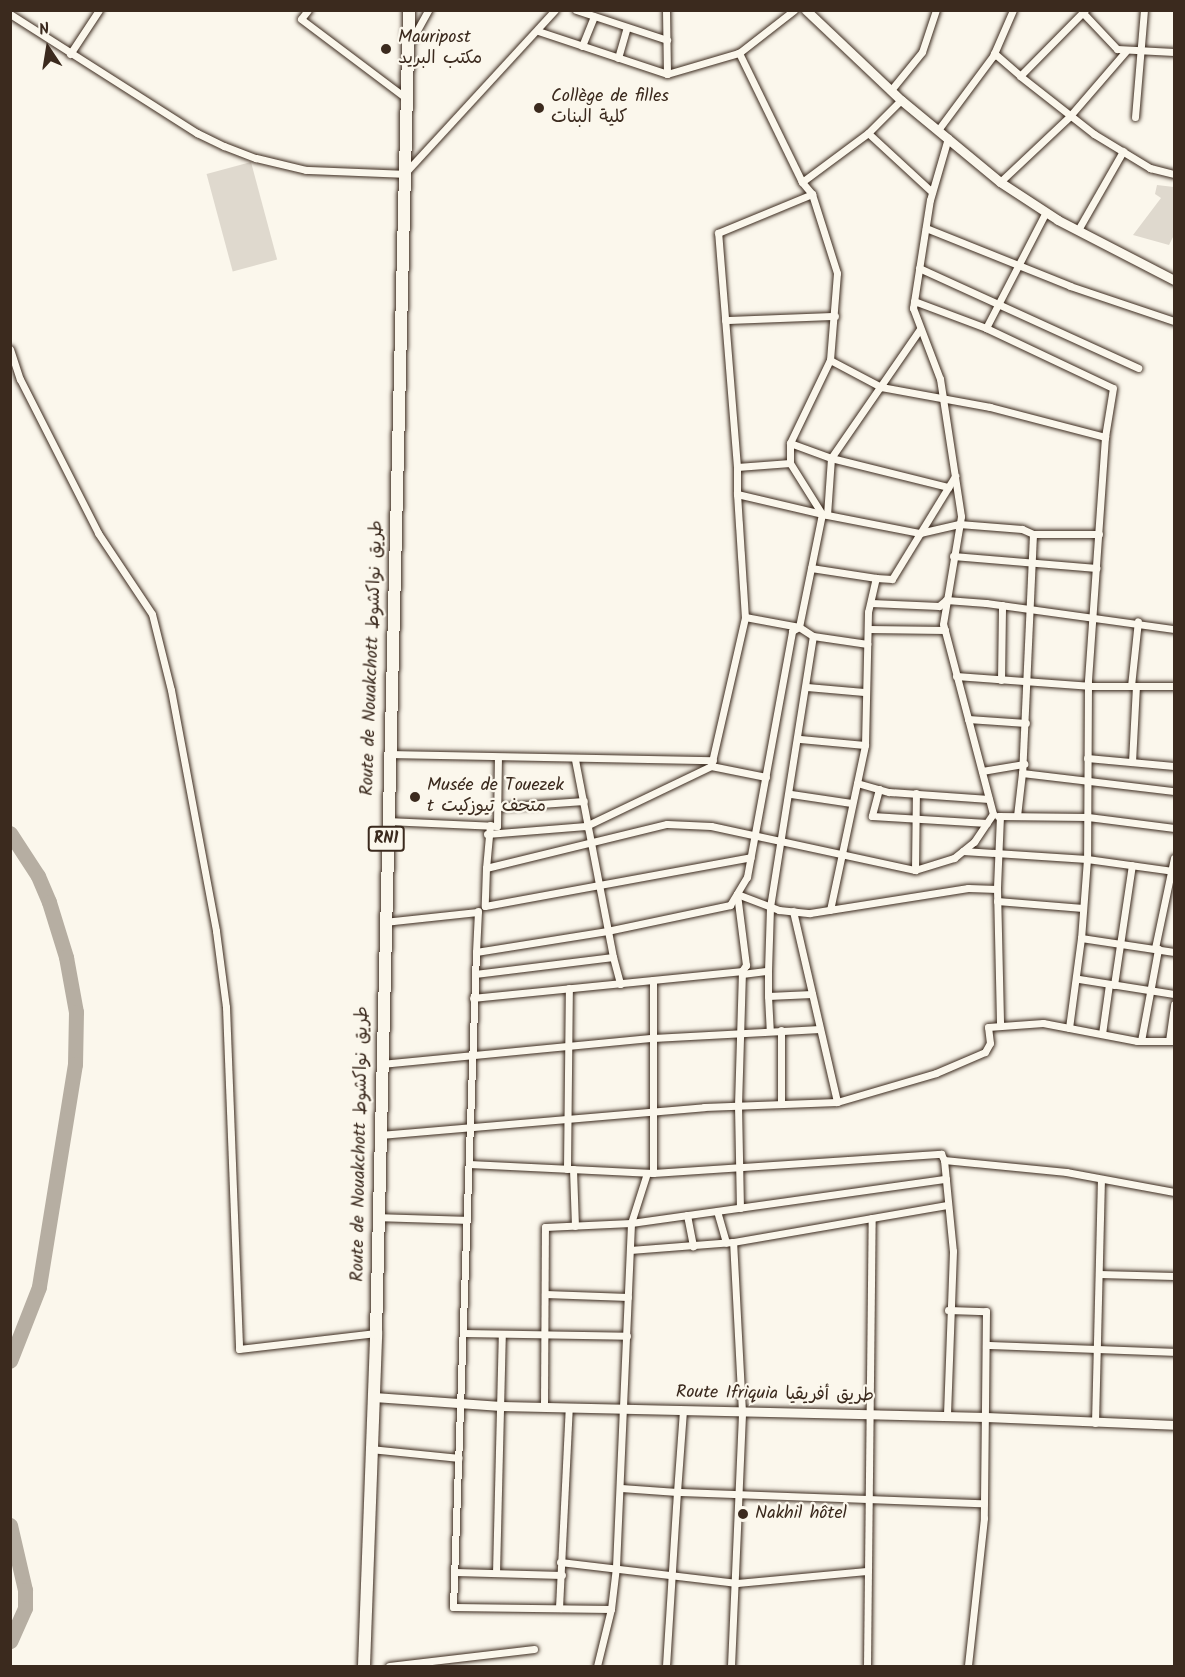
<!DOCTYPE html>
<html>
<head>
<meta charset="utf-8">
<style>
	body { margin:0 }
	#map { position:relative; width:1185px; height:1677px; overflow:hidden; background:#fbf7ec; font-family:Kalam,"Playpen Sans Arabic",sans-serif }
	div>[style] { position:absolute }
	[style*='--x'] { left:calc(var(--x)*1px); top:calc(var(--y)*1px); width:calc(var(--w)*1px); rotate:calc(var(--a)*1deg) }
	.green>* { inset:0; background:#dfd9ce; transform-origin:0 0 }
	.river>* { height:15px; margin:-7.5px; padding:0 7.5px; transform-origin:7.5px; border-radius:7.5px; background:#b6aea2 }
	.roads { filter:drop-shadow(0 0 2px #3b2a1e) drop-shadow(0 0 2px #3b2a1e) }
	.street>* { height:7px; margin:-3.5px; padding:0 3.5px; transform-origin:3.5px; border-radius:3.5px; background:#fbf7ec }
	.secondary>* { height:9px; margin:-4.5px; padding:0 4.5px; transform-origin:4.5px; border-radius:4.5px; background:#fbf7ec }
	.highway>* { height:12px; margin:-6px; padding:0 6px; transform-origin:6px; border-radius:6px; background:#fbf7ec }
	.dots>* { width:16px; height:16px; translate:-50% -50%; box-sizing:border-box; border:3px solid #fbf7ec; border-radius:50% }
	span { translate:-50% -50%; white-space:nowrap; text-align:center; line-height:1.15; -webkit-text-stroke:4.5px #fbf7ec; paint-order:stroke }
	.shield-label span { padding:2px 4px; background:#fbf7ec; border:2px solid; border-radius:4px; -webkit-text-stroke-width:0 }
	.shield-label { font-size:16px; color:#3b2a1e; font-weight:700 }
	.poi-label { font-size:18px; color:#3b2a1e }
	.left { translate:0 -50%; text-align:left }
	.street-label { font-size:18px; color:#3b2a1e }
	.frame { position:absolute; inset:0; border:12px solid #3b2a1e; pointer-events:none }
	.north { position:absolute; left:18px; top:18px; width:60px; height:60px; -webkit-text-stroke:4px #fbf7ec; paint-order:stroke; rotate:348deg; font-size:16px; font-weight:700; line-height:24px; text-align:center; color:#3b2a1e }
	.north::after { content:''; display:block; margin:auto; width:21px; height:27px; background:#3b2a1e; clip-path:polygon(50% 0,100% 100%,50% 72%,0 100%) }
</style>
</head>
<body>
<div id="map">
	<div class="green">
		<i style="left:251px;top:162px;width:101px;height:46px;rotate:75deg"></i>
		<i style="clip-path:polygon(1157px 185px,1174px 187px,1174px 235px,1169px 245px,1133px 235px,1161px 198px,1155px 194px)"></i>
	</div>
	<div class="river">
		<i style="--x:10;--y:833;--w:51;--a:56.9"></i>
		<i style="--x:38;--y:876;--w:28;--a:67"></i>
		<i style="--x:49;--y:902;--w:58;--a:72.8"></i>
		<i style="--x:66;--y:957;--w:56;--a:79.7"></i>
		<i style="--x:76;--y:1012;--w:52;--a:91.1"></i>
		<i style="--x:75;--y:1064;--w:226;--a:99.2"></i>
		<i style="--x:39;--y:1287;--w:79;--a:111.4"></i>
		<i style="--x:10;--y:1525;--w:67;--a:77"></i>
		<i style="--x:25;--y:1590;--w:18;--a:90"></i>
		<i style="--x:25;--y:1608;--w:36;--a:114"></i>
	</div>
	<div class="roads">
		<div class="street">
			<i style="--x:308;--y:10;--w:11;--a:128"></i>
			<i style="--x:301;--y:19;--w:133;--a:37"></i>
			<i style="--x:576;--y:10;--w:96;--a:18.2"></i>
			<i style="--x:666;--y:10;--w:64;--a:89.1"></i>
			<i style="--x:10;--y:14;--w:222;--a:32.5"></i>
			<i style="--x:197;--y:133;--w:30;--a:26"></i>
			<i style="--x:224;--y:146;--w:34;--a:21"></i>
			<i style="--x:256;--y:158;--w:51;--a:13.5"></i>
			<i style="--x:306;--y:170;--w:98;--a:2.3"></i>
			<i style="--x:404;--y:174;--w:223;--a:-47.4"></i>
			<i style="--x:1084;--y:14;--w:48;--a:46.7"></i>
			<i style="--x:1117;--y:49;--w:57;--a:3"></i>
			<i style="--x:538;--y:31;--w:136;--a:18.4"></i>
			<i style="--x:667;--y:74;--w:75;--a:-16.3"></i>
			<i style="--x:739;--y:53;--w:70;--a:-38"></i>
			<i style="--x:410;--y:43;--w:38;--a:-61"></i>
			<i style="--x:582;--y:46;--w:32;--a:-68"></i>
			<i style="--x:994;--y:53;--w:35;--a:41"></i>
			<i style="--x:1020;--y:76;--w:93;--a:-45.4"></i>
			<i style="--x:70;--y:54;--w:53;--a:-56.6"></i>
			<i style="--x:618;--y:58;--w:32;--a:-74"></i>
			<i style="--x:1020;--y:76;--w:94;--a:38.1"></i>
			<i style="--x:1094;--y:134;--w:66;--a:31.3"></i>
			<i style="--x:1150;--y:168;--w:25;--a:14"></i>
			<i style="--x:891;--y:90;--w:49;--a:-50.8"></i>
			<i style="--x:922;--y:52;--w:44;--a:-71.6"></i>
			<i style="--x:1135;--y:117;--w:107;--a:-85.2"></i>
			<i style="--x:938;--y:130;--w:92;--a:-53.4"></i>
			<i style="--x:993;--y:56;--w:50;--a:-66.5"></i>
			<i style="--x:868;--y:133;--w:87;--a:42.7"></i>
			<i style="--x:802;--y:182;--w:82;--a:-36.6"></i>
			<i style="--x:868;--y:133;--w:47;--a:-45"></i>
			<i style="--x:1000;--y:182;--w:95;--a:-43.3"></i>
			<i style="--x:1069;--y:117;--w:87;--a:-49.2"></i>
			<i style="--x:926;--y:228;--w:155;--a:21.9"></i>
			<i style="--x:1070;--y:286;--w:110;--a:18.6"></i>
			<i style="--x:1078;--y:230;--w:91;--a:-60.3"></i>
			<i style="--x:919;--y:268;--w:241;--a:24.5"></i>
			<i style="--x:914;--y:301;--w:77;--a:20.6"></i>
			<i style="--x:986;--y:328;--w:131;--a:-62.7"></i>
			<i style="--x:725;--y:320;--w:110;--a:-2.1"></i>
			<i style="--x:986;--y:328;--w:140;--a:25.3"></i>
			<i style="--x:1113;--y:388;--w:50;--a:99.3"></i>
			<i style="--x:920;--y:329;--w:157;--a:124.6"></i>
			<i style="--x:831;--y:458;--w:121;--a:13.9"></i>
			<i style="--x:10;--y:349;--w:32;--a:72"></i>
			<i style="--x:20;--y:379;--w:173;--a:63.1"></i>
			<i style="--x:98;--y:533;--w:97;--a:56.3"></i>
			<i style="--x:152;--y:614;--w:78;--a:76"></i>
			<i style="--x:171;--y:690;--w:245;--a:79.4"></i>
			<i style="--x:216;--y:931;--w:77;--a:82.5"></i>
			<i style="--x:226;--y:1007;--w:342;--a:87.8"></i>
			<i style="--x:239;--y:1349;--w:138;--a:-6.7"></i>
			<i style="--x:830;--y:360;--w:58;--a:27.9"></i>
			<i style="--x:881;--y:387;--w:111;--a:10.4"></i>
			<i style="--x:990;--y:407;--w:119;--a:14.6"></i>
			<i style="--x:1105;--y:437;--w:247;--a:94"></i>
			<i style="--x:1088;--y:683;--w:176;--a:90.3"></i>
			<i style="--x:1087;--y:859;--w:79;--a:94.3"></i>
			<i style="--x:790;--y:443;--w:44;--a:20.1"></i>
			<i style="--x:831;--y:458;--w:57;--a:94"></i>
			<i style="--x:790;--y:463;--w:53;--a:175.7"></i>
			<i style="--x:737;--y:467;--w:235;--a:-94.6"></i>
			<i style="--x:718;--y:233;--w:102;--a:-22.5"></i>
			<i style="--x:737;--y:467;--w:27;--a:90"></i>
			<i style="--x:737;--y:494;--w:87;--a:13.2"></i>
			<i style="--x:822;--y:514;--w:100;--a:11"></i>
			<i style="--x:920;--y:533;--w:40;--a:-13"></i>
			<i style="--x:959;--y:524;--w:63;--a:4.5"></i>
			<i style="--x:1022;--y:529;--w:12;--a:24"></i>
			<i style="--x:1033;--y:534;--w:239;--a:92.6"></i>
			<i style="--x:1022;--y:773;--w:153;--a:6.8"></i>
			<i style="--x:737;--y:494;--w:123;--a:86.3"></i>
			<i style="--x:1033;--y:534;--w:66;--a:0"></i>
			<i style="--x:953;--y:556;--w:144;--a:4.8"></i>
			<i style="--x:811;--y:568;--w:66;--a:8.7"></i>
			<i style="--x:871;--y:603;--w:68;--a:2.5"></i>
			<i style="--x:939;--y:606;--w:9;--a:-41"></i>
			<i style="--x:946;--y:600;--w:40;--a:4.3"></i>
			<i style="--x:986;--y:603;--w:190;--a:7.9"></i>
			<i style="--x:868;--y:629;--w:77;--a:0.7"></i>
			<i style="--x:956;--y:676;--w:136;--a:4.2"></i>
			<i style="--x:1092;--y:686;--w:82;--a:0"></i>
			<i style="--x:1001;--y:680;--w:75;--a:-89.2"></i>
			<i style="--x:1131;--y:686;--w:65;--a:-83.9"></i>
			<i style="--x:807;--y:687;--w:57;--a:5"></i>
			<i style="--x:968;--y:719;--w:58;--a:3.9"></i>
			<i style="--x:800;--y:739;--w:65;--a:5.3"></i>
			<i style="--x:388;--y:754;--w:325;--a:1.1"></i>
			<i style="--x:1087;--y:758;--w:87;--a:5.3"></i>
			<i style="--x:1132;--y:762;--w:76;--a:-87"></i>
			<i style="--x:711;--y:766;--w:56;--a:11.3"></i>
			<i style="--x:982;--y:771;--w:43;--a:-9.5"></i>
			<i style="--x:857;--y:783;--w:33;--a:16"></i>
			<i style="--x:889;--y:792;--w:100;--a:4"></i>
			<i style="--x:879;--y:789;--w:28;--a:105"></i>
			<i style="--x:872;--y:816;--w:115;--a:3.5"></i>
			<i style="--x:791;--y:794;--w:61;--a:8.5"></i>
			<i style="--x:497;--y:807;--w:87;--a:-3.9"></i>
			<i style="--x:998;--y:816;--w:90;--a:0.6"></i>
			<i style="--x:1088;--y:817;--w:87;--a:7.3"></i>
			<i style="--x:1000;--y:816;--w:73;--a:92.4"></i>
			<i style="--x:997;--y:889;--w:137;--a:88.7"></i>
			<i style="--x:1017;--y:816;--w:43;--a:-83.4"></i>
			<i style="--x:387;--y:821;--w:110;--a:2.6"></i>
			<i style="--x:497;--y:826;--w:68;--a:-89.2"></i>
			<i style="--x:490;--y:825;--w:43;--a:95.3"></i>
			<i style="--x:486;--y:868;--w:186;--a:-13.7"></i>
			<i style="--x:667;--y:824;--w:44;--a:2.6"></i>
			<i style="--x:711;--y:826;--w:209;--a:12.2"></i>
			<i style="--x:915;--y:870;--w:41;--a:-17.1"></i>
			<i style="--x:954;--y:858;--w:26;--a:-39"></i>
			<i style="--x:974;--y:842;--w:34;--a:-56"></i>
			<i style="--x:993;--y:814;--w:196;--a:-104.7"></i>
			<i style="--x:943;--y:624;--w:109;--a:-80.5"></i>
			<i style="--x:961;--y:516;--w:139;--a:-98.7"></i>
			<i style="--x:940;--y:379;--w:76;--a:-110.8"></i>
			<i style="--x:913;--y:308;--w:109;--a:-81.1"></i>
			<i style="--x:930;--y:200;--w:65;--a:-73.8"></i>
			<i style="--x:487;--y:834;--w:99;--a:-4.6"></i>
			<i style="--x:586;--y:826;--w:139;--a:-25.6"></i>
			<i style="--x:711;--y:766;--w:153;--a:-77.1"></i>
			<i style="--x:745;--y:617;--w:55;--a:10.5"></i>
			<i style="--x:799;--y:627;--w:17;--a:33"></i>
			<i style="--x:813;--y:636;--w:55;--a:8.4"></i>
			<i style="--x:963;--y:851;--w:124;--a:3.7"></i>
			<i style="--x:1087;--y:859;--w:88;--a:7.9"></i>
			<i style="--x:486;--y:868;--w:38;--a:92"></i>
			<i style="--x:485;--y:906;--w:270;--a:-10.4"></i>
			<i style="--x:915;--y:870;--w:77;--a:-89.3"></i>
			<i style="--x:737;--y:894;--w:45;--a:20.9"></i>
			<i style="--x:779;--y:910;--w:31;--a:6"></i>
			<i style="--x:810;--y:913;--w:160;--a:-9"></i>
			<i style="--x:968;--y:888;--w:29;--a:2"></i>
			<i style="--x:737;--y:894;--w:72;--a:82.8"></i>
			<i style="--x:746;--y:965;--w:7;--a:124"></i>
			<i style="--x:997;--y:901;--w:86;--a:4.7"></i>
			<i style="--x:830;--y:910;--w:169;--a:-78"></i>
			<i style="--x:865;--y:745;--w:133;--a:-88.7"></i>
			<i style="--x:868;--y:612;--w:35;--a:-77"></i>
			<i style="--x:876;--y:578;--w:16;--a:4"></i>
			<i style="--x:892;--y:579;--w:121;--a:-58.5"></i>
			<i style="--x:793;--y:911;--w:196;--a:77"></i>
			<i style="--x:384;--y:922;--w:94;--a:-6.1"></i>
			<i style="--x:1155;--y:948;--w:92;--a:-78.1"></i>
			<i style="--x:476;--y:952;--w:41;--a:-87.2"></i>
			<i style="--x:613;--y:957;--w:28;--a:75"></i>
			<i style="--x:768;--y:971;--w:25;--a:90"></i>
			<i style="--x:768;--y:996;--w:44;--a:-2.6"></i>
			<i style="--x:475;--y:974;--w:139;--a:-7"></i>
			<i style="--x:613;--y:957;--w:201;--a:-100.9"></i>
			<i style="--x:742;--y:974;--w:26;--a:-7"></i>
			<i style="--x:768;--y:971;--w:64;--a:-88.2"></i>
			<i style="--x:770;--y:907;--w:274;--a:-81"></i>
			<i style="--x:1079;--y:979;--w:96;--a:9"></i>
			<i style="--x:653;--y:980;--w:193;--a:90"></i>
			<i style="--x:1114;--y:985;--w:121;--a:-81.5"></i>
			<i style="--x:768;--y:996;--w:35;--a:87"></i>
			<i style="--x:473;--y:998;--w:270;--a:-5.7"></i>
			<i style="--x:742;--y:971;--w:134;--a:91.7"></i>
			<i style="--x:738;--y:1105;--w:103;--a:88.9"></i>
			<i style="--x:1069;--y:1028;--w:91;--a:-82.4"></i>
			<i style="--x:1081;--y:938;--w:94;--a:8.6"></i>
			<i style="--x:781;--y:1030;--w:73;--a:90"></i>
			<i style="--x:1102;--y:1034;--w:50;--a:-82"></i>
			<i style="--x:1141;--y:1041;--w:94;--a:-79.5"></i>
			<i style="--x:1169;--y:1041;--w:37;--a:-82"></i>
			<i style="--x:381;--y:1064;--w:273;--a:-5.5"></i>
			<i style="--x:653;--y:1038;--w:167;--a:-3.1"></i>
			<i style="--x:380;--y:1135;--w:325;--a:-4.9"></i>
			<i style="--x:704;--y:1107;--w:133;--a:-2.2"></i>
			<i style="--x:837;--y:1102;--w:103;--a:-16.3"></i>
			<i style="--x:936;--y:1073;--w:53;--a:-23.2"></i>
			<i style="--x:985;--y:1052;--w:10;--a:-61"></i>
			<i style="--x:990;--y:1043;--w:16;--a:-97"></i>
			<i style="--x:988;--y:1027;--w:55;--a:-4.2"></i>
			<i style="--x:1043;--y:1023;--w:96;--a:10.8"></i>
			<i style="--x:1137;--y:1041;--w:37;--a:0"></i>
			<i style="--x:944;--y:1160;--w:91;--a:84.4"></i>
			<i style="--x:953;--y:1251;--w:166;--a:92.1"></i>
			<i style="--x:469;--y:1164;--w:184;--a:2.8"></i>
			<i style="--x:653;--y:1173;--w:289;--a:-3.8"></i>
			<i style="--x:941;--y:1154;--w:7;--a:63"></i>
			<i style="--x:944;--y:1160;--w:123;--a:5.6"></i>
			<i style="--x:1066;--y:1172;--w:110;--a:10.5"></i>
			<i style="--x:567;--y:1169;--w:181;--a:-89.4"></i>
			<i style="--x:573;--y:1169;--w:57;--a:88"></i>
			<i style="--x:717;--y:1211;--w:33;--a:74"></i>
			<i style="--x:687;--y:1215;--w:32;--a:79"></i>
			<i style="--x:377;--y:1217;--w:90;--a:1.9"></i>
			<i style="--x:630;--y:1250;--w:103;--a:-4.4"></i>
			<i style="--x:1099;--y:1274;--w:75;--a:1.5"></i>
			<i style="--x:545;--y:1294;--w:83;--a:2.1"></i>
			<i style="--x:948;--y:1310;--w:38;--a:2"></i>
			<i style="--x:986;--y:1311;--w:207;--a:90.6"></i>
			<i style="--x:984;--y:1518;--w:149;--a:96.2"></i>
			<i style="--x:463;--y:1333;--w:164;--a:1"></i>
			<i style="--x:986;--y:1345;--w:188;--a:2.1"></i>
			<i style="--x:544;--y:1407;--w:180;--a:-89.7"></i>
			<i style="--x:545;--y:1227;--w:86;--a:-2.7"></i>
			<i style="--x:631;--y:1223;--w:318;--a:-8"></i>
			<i style="--x:1095;--y:1423;--w:244;--a:-88.6"></i>
			<i style="--x:371;--y:1449;--w:88;--a:5.8"></i>
			<i style="--x:621;--y:1488;--w:56;--a:4.1"></i>
			<i style="--x:677;--y:1492;--w:82;--a:-85.8"></i>
			<i style="--x:560;--y:1562;--w:178;--a:6.8"></i>
			<i style="--x:737;--y:1583;--w:130;--a:-5.3"></i>
			<i style="--x:455;--y:1572;--w:107;--a:1.6"></i>
			<i style="--x:496;--y:1573;--w:239;--a:-88.6"></i>
			<i style="--x:559;--y:1608;--w:201;--a:-87.2"></i>
			<i style="--x:611;--y:1609;--w:158;--a:-179.3"></i>
			<i style="--x:453;--y:1607;--w:655;--a:-87.99"></i>
			<i style="--x:476;--y:952;--w:133;--a:-9.1"></i>
			<i style="--x:607;--y:931;--w:126;--a:-11.9"></i>
			<i style="--x:730;--y:905;--w:33;--a:-59"></i>
			<i style="--x:747;--y:877;--w:250;--a:-79.6"></i>
			<i style="--x:792;--y:631;--w:8;--a:-30"></i>
			<i style="--x:799;--y:627;--w:115;--a:-78.5"></i>
			<i style="--x:822;--y:514;--w:60;--a:-122.1"></i>
			<i style="--x:790;--y:463;--w:20;--a:-90"></i>
			<i style="--x:790;--y:443;--w:92;--a:-64.3"></i>
			<i style="--x:830;--y:360;--w:87;--a:-85.4"></i>
			<i style="--x:837;--y:273;--w:83;--a:-107.6"></i>
			<i style="--x:812;--y:194;--w:16;--a:-130"></i>
			<i style="--x:802;--y:182;--w:144;--a:-116"></i>
			<i style="--x:389;--y:1666;--w:146;--a:-6.7"></i>
			<i style="--x:597;--y:1666;--w:59;--a:-76.2"></i>
			<i style="--x:611;--y:1609;--w:42;--a:-83.2"></i>
			<i style="--x:616;--y:1567;--w:344;--a:-87.5"></i>
			<i style="--x:631;--y:1223;--w:52;--a:-72.3"></i>
			<i style="--x:666;--y:1666;--w:174;--a:-86.4"></i>
			<i style="--x:677;--y:1492;--w:307;--a:2.1"></i>
			<i style="--x:731;--y:1666;--w:254;--a:-87.5"></i>
			<i style="--x:742;--y:1412;--w:170;--a:-93"></i>
			<i style="--x:733;--y:1242;--w:218;--a:-9.8"></i>
			<i style="--x:867;--y:1666;--w:448;--a:-89.4"></i>
		</div>
		<div class="secondary">
			<i style="--x:806;--y:10;--w:131;--a:43.5"></i>
			<i style="--x:901;--y:100;--w:129;--a:39.6"></i>
			<i style="--x:1000;--y:182;--w:69;--a:33.2"></i>
			<i style="--x:1058;--y:220;--w:131;--a:27.3"></i>
			<i style="--x:374;--y:1397;--w:127;--a:4.1"></i>
			<i style="--x:501;--y:1406;--w:485;--a:1.3"></i>
			<i style="--x:986;--y:1417;--w:188;--a:2.4"></i>
		</div>
		<div class="highway">
			<i style="--x:364;--y:1666;--w:333;--a:-87.9"></i>
			<i style="--x:376;--y:1333;--w:1323;--a:-88.57"></i>
		</div>
	</div>
	<div class="dots">
		<i style="left:386px;top:49px;background:#3b2a1e"></i>
		<i style="left:539px;top:108px;background:#3b2a1e"></i>
		<i style="left:415px;top:797px;background:#3b2a1e"></i>
		<i style="left:743px;top:1514px;background:#3b2a1e"></i>
	</div>
	<div class="shield-label">
		<span style="left:386px;top:839px">RN1</span>
	</div>
	<div class="poi-label">
		<span class="left" style="left:398px;top:49px">Mauripost<br>مكتب البريد</span>
		<span class="left" style="left:551px;top:108px">Collège de filles<br>كلية البنات</span>
		<span class="left" style="left:427px;top:797px">Musée de Touezek<br>t متحف تيوزكيت</span>
		<span class="left" style="left:755px;top:1514px">Nakhil hôtel</span>
	</div>
	<div class="street-label">
		<span style="left:373px;top:658px;rotate:-88deg">Route de Nouakchott طريق نواكشوط</span>
		<span style="left:361px;top:1144px;rotate:-89deg">Route de Nouakchott طريق نواكشوط</span>
		<span style="left:775px;top:1395px;rotate:1deg">Route Ifriquia طريق أفريقيا</span>
	</div>
	<div class="frame"></div>
	<div class="north">N</div>
</div>
</body>
</html>
